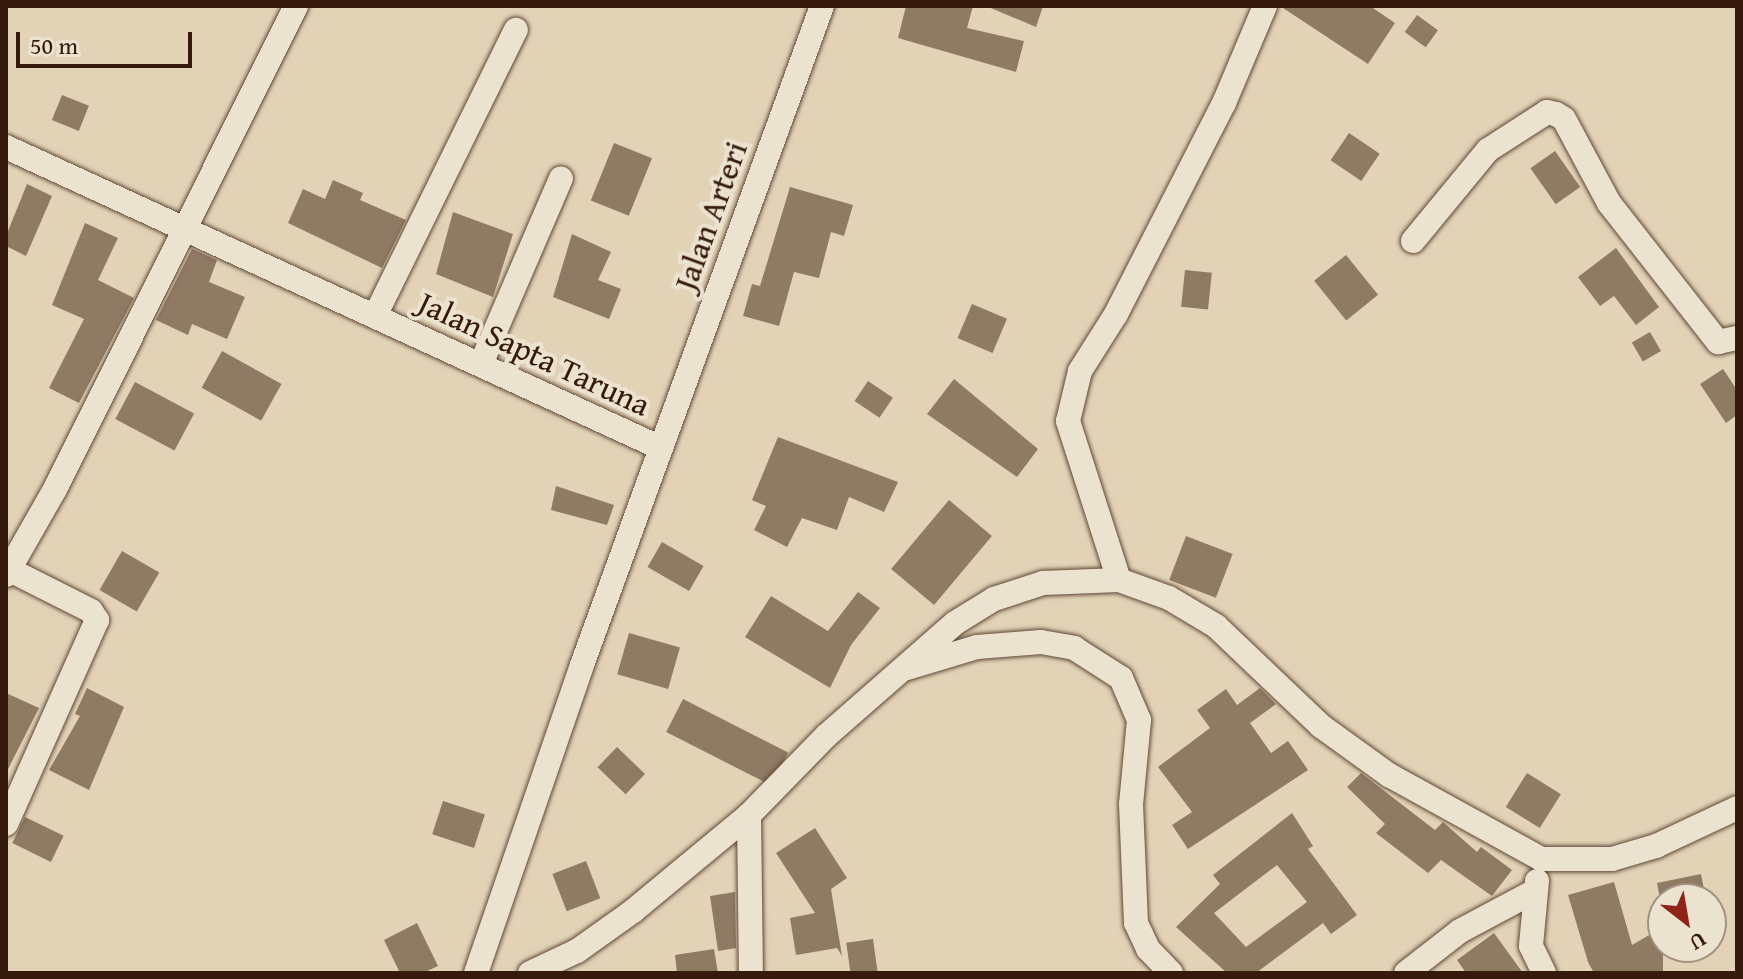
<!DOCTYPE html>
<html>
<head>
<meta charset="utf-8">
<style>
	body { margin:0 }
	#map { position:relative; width:1743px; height:979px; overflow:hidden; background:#e2d3b7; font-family:"Gentium Book Plus",serif }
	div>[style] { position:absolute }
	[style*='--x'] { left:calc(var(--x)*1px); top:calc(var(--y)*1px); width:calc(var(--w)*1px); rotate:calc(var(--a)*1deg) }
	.building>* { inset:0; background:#8f7a64; transform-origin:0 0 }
	.roads { filter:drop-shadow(0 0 2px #614836) drop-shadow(0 0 2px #614836) }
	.minor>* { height:24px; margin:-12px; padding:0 12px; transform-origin:12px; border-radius:12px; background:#ece2d0 }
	span { translate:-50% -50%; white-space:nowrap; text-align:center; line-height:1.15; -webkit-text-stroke:8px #ece2d0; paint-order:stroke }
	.street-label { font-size:32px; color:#361a0b }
	.frame { position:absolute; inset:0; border:8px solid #361a0b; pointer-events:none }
	.north { position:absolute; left:1647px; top:883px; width:80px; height:80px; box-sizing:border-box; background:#ece2d0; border:2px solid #a39281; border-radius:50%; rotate:149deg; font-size:22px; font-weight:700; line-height:32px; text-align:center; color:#361a0b }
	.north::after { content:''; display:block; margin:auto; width:28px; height:36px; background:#8f2418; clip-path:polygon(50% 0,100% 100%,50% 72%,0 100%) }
	.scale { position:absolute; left:16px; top:32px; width:176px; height:36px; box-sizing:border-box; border:4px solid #361a0b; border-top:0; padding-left:10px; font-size:24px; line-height:28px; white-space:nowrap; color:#361a0b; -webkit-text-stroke:6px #ece2d0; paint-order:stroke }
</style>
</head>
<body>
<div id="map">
	<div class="building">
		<i style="clip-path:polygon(906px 6px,973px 6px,967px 28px,1024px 41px,1016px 72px,898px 38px)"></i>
		<i style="clip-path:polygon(986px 6px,1043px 6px,1036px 27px)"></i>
		<i style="clip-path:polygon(1280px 6px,1370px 6px,1395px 23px,1368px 64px)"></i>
		<i style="left:1417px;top:15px;width:26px;height:21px;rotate:36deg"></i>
		<i style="left:62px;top:95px;width:29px;height:27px;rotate:22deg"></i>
		<i style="left:1349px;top:133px;width:37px;height:33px;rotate:34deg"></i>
		<i style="left:614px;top:143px;width:41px;height:62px;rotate:22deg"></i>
		<i style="left:1555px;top:151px;width:44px;height:30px;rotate:55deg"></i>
		<i style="clip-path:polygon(333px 180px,363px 193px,360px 200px,406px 220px,382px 268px,288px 223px,303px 189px,325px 199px)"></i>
		<i style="clip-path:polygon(27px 184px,52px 196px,26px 256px,6px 246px,6px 236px)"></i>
		<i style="clip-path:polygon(790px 187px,853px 205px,844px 236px,831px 232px,819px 278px,794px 272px,779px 326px,743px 316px,752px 284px,760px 286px)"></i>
		<i style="clip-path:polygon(453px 212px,513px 234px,493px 297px,436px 274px)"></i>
		<i style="clip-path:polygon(85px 223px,118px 238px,98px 280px,134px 298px,79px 403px,49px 388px,84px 319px,52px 305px)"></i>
		<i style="clip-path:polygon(572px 234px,611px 252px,598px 280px,621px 289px,609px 319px,553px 297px)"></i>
		<i style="clip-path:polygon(1616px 248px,1659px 307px,1636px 325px,1614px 296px,1600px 306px,1578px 277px)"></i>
		<i style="clip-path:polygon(192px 249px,217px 260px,209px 282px,245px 297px,227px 339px,192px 324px,188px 335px,156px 320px)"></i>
		<i style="left:1346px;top:255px;width:51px;height:41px;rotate:51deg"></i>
		<i style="left:1185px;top:270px;width:27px;height:37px;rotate:6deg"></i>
		<i style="left:972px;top:304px;width:38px;height:37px;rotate:23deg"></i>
		<i style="left:1650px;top:332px;width:22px;height:21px;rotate:60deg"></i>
		<i style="left:222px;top:351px;width:68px;height:42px;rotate:29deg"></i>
		<i style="clip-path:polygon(1723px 369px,1737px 390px,1737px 415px,1726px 423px,1700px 384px)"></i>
		<i style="clip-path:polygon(954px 379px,1038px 449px,1017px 477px,927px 414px)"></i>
		<i style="left:868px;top:381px;width:30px;height:24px;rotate:34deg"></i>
		<i style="left:135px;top:382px;width:67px;height:42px;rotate:28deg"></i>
		<i style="clip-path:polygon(778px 437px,898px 482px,884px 512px,849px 497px,837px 530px,802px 518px,787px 547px,754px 530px,766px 506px,752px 500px)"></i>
		<i style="clip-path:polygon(556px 486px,614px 505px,607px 525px,551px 510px)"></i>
		<i style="left:949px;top:500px;width:56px;height:90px;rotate:40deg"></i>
		<i style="left:1186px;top:536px;width:50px;height:47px;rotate:21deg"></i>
		<i style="left:662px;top:542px;width:48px;height:29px;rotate:30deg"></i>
		<i style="left:122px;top:551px;width:43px;height:45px;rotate:30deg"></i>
		<i style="clip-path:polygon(858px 592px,880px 608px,851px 645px,830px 688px,745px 637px,771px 596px,828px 631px)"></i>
		<i style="left:629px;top:633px;width:53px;height:43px;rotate:16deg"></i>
		<i style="clip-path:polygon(87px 688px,124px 707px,89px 790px,49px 770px,80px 716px,75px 714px)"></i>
		<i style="clip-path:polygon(1260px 688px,1276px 704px,1250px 723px,1271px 753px,1288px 741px,1308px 770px,1188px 849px,1172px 825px,1192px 812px,1158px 767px,1210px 728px,1197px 710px,1226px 689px,1237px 705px)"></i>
		<i style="clip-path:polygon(6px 693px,39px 708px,6px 773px)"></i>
		<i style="left:683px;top:699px;width:118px;height:37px;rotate:27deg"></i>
		<i style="left:617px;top:747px;width:39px;height:28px;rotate:44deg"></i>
		<i style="clip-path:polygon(1361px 773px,1435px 830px,1443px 822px,1477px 852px,1481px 847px,1512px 870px,1492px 896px,1441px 860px,1428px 873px,1376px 833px,1385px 824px,1347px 787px)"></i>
		<i style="left:1527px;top:773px;width:40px;height:40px;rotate:32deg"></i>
		<i style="left:443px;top:801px;width:44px;height:35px;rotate:18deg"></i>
		<i style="clip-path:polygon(evenodd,1292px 813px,1313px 846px,1308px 849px,1357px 915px,1331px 934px,1323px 923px,1256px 973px,1227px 973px,1176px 927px,1220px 884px,1213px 875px,1292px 813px,1277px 865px,1307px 902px,1246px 947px,1214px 913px,1277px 865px)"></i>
		<i style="left:25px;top:817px;width:43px;height:29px;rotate:26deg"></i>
		<i style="clip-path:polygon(815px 828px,847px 878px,831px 889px,842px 956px,837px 948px,796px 955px,790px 918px,815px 913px,776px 853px)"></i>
		<i style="left:586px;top:861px;width:40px;height:36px;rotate:69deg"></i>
		<i style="clip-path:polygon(1701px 874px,1706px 899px,1660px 899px,1657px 883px)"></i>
		<i style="clip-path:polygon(1614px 882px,1632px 945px,1663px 927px,1663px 973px,1594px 973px,1588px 962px,1568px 895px)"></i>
		<i style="clip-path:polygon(735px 892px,736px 948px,718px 951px,710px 896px)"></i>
		<i style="clip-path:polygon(417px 923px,438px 966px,423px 973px,400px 973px,384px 940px)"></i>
		<i style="clip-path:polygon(1494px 933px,1523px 973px,1466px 973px,1457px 960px)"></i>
		<i style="left:873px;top:939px;width:34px;height:27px;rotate:82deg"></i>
		<i style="clip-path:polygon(714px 949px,718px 973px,677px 973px,675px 955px)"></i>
	</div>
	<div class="roads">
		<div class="minor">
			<i style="--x:6;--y:147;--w:721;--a:24.68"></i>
			<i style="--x:1413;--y:241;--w:118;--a:-50.5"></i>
			<i style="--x:1488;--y:150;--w:70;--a:-32.8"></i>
			<i style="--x:1547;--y:112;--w:9;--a:13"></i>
			<i style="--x:1556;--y:114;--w:9;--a:32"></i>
			<i style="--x:1564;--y:119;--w:95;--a:61.8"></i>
			<i style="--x:1609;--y:203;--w:177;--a:51.9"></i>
			<i style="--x:1718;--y:342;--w:19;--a:-12"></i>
			<i style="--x:375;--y:316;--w:319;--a:-63.8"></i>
			<i style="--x:481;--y:364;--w:202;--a:-66.7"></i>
			<i style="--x:6;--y:568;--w:95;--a:26.8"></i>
			<i style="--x:91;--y:611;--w:11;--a:56"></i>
			<i style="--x:97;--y:620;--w:223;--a:114"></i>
			<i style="--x:6;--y:575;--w:99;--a:-60.3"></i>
			<i style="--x:55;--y:489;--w:540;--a:-63.48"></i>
			<i style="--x:1119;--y:580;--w:167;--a:-107.8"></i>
			<i style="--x:1068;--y:421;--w:51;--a:-76.5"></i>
			<i style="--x:1080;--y:371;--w:67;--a:-57.7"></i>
			<i style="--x:1116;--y:314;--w:237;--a:-62.9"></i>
			<i style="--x:1224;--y:103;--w:105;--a:-67.1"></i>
			<i style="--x:907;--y:668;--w:73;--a:-16.7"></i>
			<i style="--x:977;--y:647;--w:64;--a:-4.5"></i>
			<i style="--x:1041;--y:642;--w:34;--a:10"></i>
			<i style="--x:1074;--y:648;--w:56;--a:32.6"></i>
			<i style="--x:1121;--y:678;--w:46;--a:66.8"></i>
			<i style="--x:1139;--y:720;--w:84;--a:95.4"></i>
			<i style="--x:1131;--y:804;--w:119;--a:87.6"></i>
			<i style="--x:1136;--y:923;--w:29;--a:65"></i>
			<i style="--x:1148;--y:949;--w:33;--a:46"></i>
			<i style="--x:749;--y:815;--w:158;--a:89.3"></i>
			<i style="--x:1537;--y:881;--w:65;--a:95.3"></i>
			<i style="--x:1531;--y:946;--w:30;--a:64"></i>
			<i style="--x:476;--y:973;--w:326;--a:-71"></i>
			<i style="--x:582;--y:665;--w:701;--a:-69.99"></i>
			<i style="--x:530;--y:973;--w:52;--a:-25.1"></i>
			<i style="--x:577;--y:951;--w:69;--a:-35.5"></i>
			<i style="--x:633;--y:911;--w:151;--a:-39.6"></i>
			<i style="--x:749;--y:815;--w:110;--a:-45.7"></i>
			<i style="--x:826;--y:736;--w:171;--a:-41.2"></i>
			<i style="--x:955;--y:623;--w:46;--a:-31.6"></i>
			<i style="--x:994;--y:599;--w:52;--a:-18.1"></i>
			<i style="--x:1043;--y:583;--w:76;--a:-2.3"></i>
			<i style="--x:1119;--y:580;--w:53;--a:19.8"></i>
			<i style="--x:1169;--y:598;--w:55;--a:30.8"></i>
			<i style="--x:1216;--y:626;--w:145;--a:43.6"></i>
			<i style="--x:1321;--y:726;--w:84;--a:35.8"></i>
			<i style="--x:1389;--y:775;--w:174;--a:28.9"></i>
			<i style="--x:1541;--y:859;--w:71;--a:0"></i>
			<i style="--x:1612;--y:859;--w:46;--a:-16.5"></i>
			<i style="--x:1656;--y:846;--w:89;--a:-25.1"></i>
			<i style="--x:1406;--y:973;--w:68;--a:-37.9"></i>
			<i style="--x:1460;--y:931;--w:85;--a:-28.1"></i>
		</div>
	</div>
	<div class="street-label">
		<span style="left:711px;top:216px;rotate:-70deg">Jalan Arteri</span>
		<span style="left:534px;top:354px;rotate:25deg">Jalan Sapta Taruna</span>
	</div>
	<div class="frame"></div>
	<div class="north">U</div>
	<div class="scale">50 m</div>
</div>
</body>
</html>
